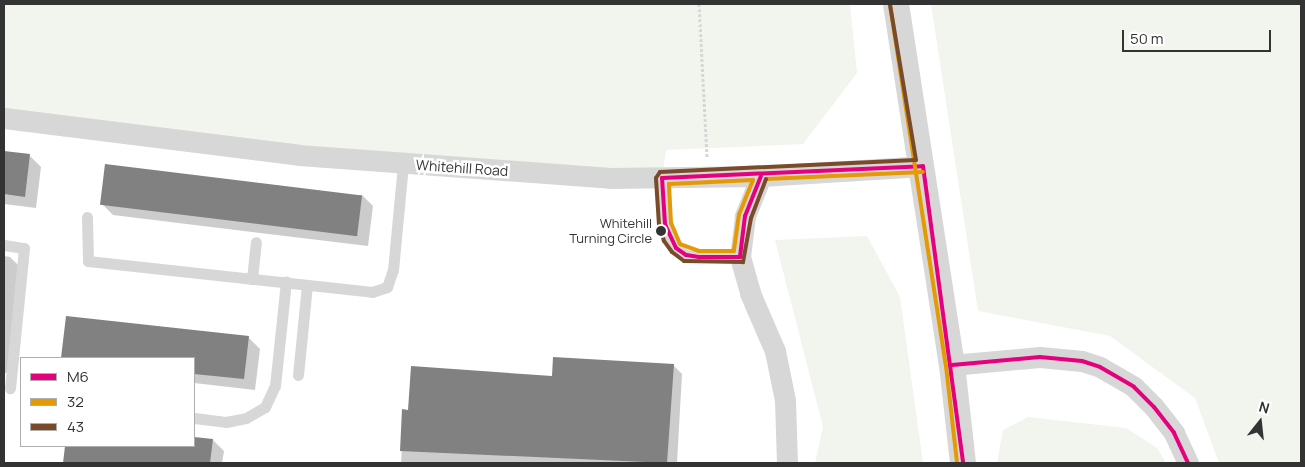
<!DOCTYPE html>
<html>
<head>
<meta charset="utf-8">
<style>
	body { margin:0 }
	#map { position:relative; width:1305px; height:467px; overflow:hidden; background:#fff; font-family:Manrope,sans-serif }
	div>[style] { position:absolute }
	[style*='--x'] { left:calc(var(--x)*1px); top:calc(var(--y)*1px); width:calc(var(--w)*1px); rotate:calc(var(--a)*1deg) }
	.green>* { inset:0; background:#f1f5ed }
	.shadow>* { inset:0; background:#0003 }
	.building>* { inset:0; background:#818181; transform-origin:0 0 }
	.path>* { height:3px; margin-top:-1.5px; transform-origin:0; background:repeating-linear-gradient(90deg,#d6d6d6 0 2.5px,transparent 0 5px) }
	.service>* { height:11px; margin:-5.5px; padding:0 5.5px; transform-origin:5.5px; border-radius:5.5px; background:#d7d7d7 }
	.minor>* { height:21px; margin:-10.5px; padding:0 10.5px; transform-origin:10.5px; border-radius:10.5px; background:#d7d7d7 }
	.tertiary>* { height:26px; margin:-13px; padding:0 13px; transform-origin:13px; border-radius:13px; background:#d7d7d7 }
	.bus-1>* { height:4px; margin:-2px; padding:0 2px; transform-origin:2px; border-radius:2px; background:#e5007d }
	.bus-2>* { height:4px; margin:-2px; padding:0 2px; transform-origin:2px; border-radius:2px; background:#e39a05 }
	.bus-3>* { height:4px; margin:-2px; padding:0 2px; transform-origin:2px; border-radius:2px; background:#7a4b2a }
	.dots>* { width:14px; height:14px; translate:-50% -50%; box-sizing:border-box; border:2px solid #fff; border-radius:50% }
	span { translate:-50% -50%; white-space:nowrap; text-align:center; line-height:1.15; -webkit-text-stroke:5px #fff; paint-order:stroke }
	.bus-label { font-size:13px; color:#333 }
	.right { translate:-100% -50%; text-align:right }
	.street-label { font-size:14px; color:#333 }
	.frame { position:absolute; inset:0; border:5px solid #333; pointer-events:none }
	.legend { position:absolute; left:20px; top:357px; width:175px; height:90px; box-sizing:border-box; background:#fff; border:1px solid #adadad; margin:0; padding:6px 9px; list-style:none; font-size:15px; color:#333 }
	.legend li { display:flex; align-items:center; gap:10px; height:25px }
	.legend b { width:25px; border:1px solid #adadad }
	.north { position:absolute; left:1235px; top:397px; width:50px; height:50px; -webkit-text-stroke:4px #fff; paint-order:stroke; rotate:16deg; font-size:14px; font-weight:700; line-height:20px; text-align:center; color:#333 }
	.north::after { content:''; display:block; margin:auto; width:18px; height:22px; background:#333; clip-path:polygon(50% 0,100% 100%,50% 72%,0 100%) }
	.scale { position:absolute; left:1122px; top:30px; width:149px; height:22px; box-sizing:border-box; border:2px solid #333; border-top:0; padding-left:6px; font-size:15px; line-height:18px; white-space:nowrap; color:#333; -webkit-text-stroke:4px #fff; paint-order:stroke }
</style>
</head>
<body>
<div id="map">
	<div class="green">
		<i style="clip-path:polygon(4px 4px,850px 4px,857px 73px,803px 144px,666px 150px,662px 178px,4px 118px)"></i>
		<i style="clip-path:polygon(931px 4px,1301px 4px,1301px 463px,1219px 463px,1195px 398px,1110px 336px,978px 311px)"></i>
		<i style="clip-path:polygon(867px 236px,900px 297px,923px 463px,815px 463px,823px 427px,775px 240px)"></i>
		<i style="clip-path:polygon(1028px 417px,1126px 428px,1157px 448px,1166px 463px,997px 463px,1003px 430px)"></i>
	</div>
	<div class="shadow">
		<i style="clip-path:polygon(4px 153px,30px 156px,41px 167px,36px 208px,4px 204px)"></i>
		<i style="clip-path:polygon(362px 195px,373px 206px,368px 246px,113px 215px,102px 204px)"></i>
		<i style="clip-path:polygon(4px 256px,10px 257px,19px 266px,8px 372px,4px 374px)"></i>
		<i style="clip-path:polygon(67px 317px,249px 338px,260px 349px,255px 390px,194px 383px,194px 358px,62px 358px)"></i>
		<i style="clip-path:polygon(673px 365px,682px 374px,677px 463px,401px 463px,404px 411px,553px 378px)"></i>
		<i style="clip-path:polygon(194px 438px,213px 440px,224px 451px,222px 463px,64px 463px,66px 446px,194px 446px)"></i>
	</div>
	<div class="building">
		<i style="clip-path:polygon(4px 151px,30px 154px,25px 197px,4px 194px)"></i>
		<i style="left:105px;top:164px;width:259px;height:41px;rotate:7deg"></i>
		<i style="clip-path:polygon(66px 316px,249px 336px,244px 379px,194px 374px,194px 358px,61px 358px)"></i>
		<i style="clip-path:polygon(553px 357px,674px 364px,667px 463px,400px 451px,402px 409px,408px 410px,411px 366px,552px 376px)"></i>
		<i style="clip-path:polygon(194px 437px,213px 439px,210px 463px,63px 463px,65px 446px,194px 446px)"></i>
	</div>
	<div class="path">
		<i style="--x:699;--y:4;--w:154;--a:87"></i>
	</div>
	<div class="service">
		<i style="--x:662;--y:178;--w:46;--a:86.3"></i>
		<i style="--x:665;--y:224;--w:15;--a:74"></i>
		<i style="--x:669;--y:238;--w:12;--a:55"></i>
		<i style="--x:676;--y:248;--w:12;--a:35"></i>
		<i style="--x:686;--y:255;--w:13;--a:9"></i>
		<i style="--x:699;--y:257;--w:41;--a:0"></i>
		<i style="--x:87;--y:217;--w:44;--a:88.7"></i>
		<i style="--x:88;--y:261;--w:286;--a:6.2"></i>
		<i style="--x:372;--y:292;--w:16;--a:-18"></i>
		<i style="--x:387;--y:287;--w:18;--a:-71"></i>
		<i style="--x:393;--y:270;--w:106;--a:-84.6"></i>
		<i style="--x:4;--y:245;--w:20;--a:9"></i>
		<i style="--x:24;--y:248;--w:141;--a:95.7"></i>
		<i style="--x:252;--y:279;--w:37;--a:-84"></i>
		<i style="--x:298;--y:375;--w:90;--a:-84.3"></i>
		<i style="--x:194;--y:418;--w:32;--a:7"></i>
		<i style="--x:226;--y:422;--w:20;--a:-11"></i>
		<i style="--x:246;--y:418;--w:22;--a:-30"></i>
		<i style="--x:265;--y:407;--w:23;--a:-65"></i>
		<i style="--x:275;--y:386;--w:105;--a:-84"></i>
	</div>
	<div class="minor">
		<i style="--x:4;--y:118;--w:297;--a:7.1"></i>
		<i style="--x:299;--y:155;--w:312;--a:4.2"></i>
		<i style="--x:610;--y:178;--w:151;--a:-0.8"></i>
		<i style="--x:761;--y:176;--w:162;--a:-3.5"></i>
		<i style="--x:761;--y:176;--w:43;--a:111.8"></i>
		<i style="--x:745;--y:216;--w:41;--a:97"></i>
		<i style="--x:740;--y:257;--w:37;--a:74"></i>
		<i style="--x:750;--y:293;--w:63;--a:66.7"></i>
		<i style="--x:775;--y:351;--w:50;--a:78.5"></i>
		<i style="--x:785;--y:400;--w:63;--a:88.2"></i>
		<i style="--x:952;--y:365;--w:88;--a:-5.2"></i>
		<i style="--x:1040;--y:357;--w:42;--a:5.4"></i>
		<i style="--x:1082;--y:361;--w:19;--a:18"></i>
		<i style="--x:1100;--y:367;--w:39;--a:30"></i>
		<i style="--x:1134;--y:387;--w:28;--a:45"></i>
		<i style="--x:1154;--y:407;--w:33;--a:52"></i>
		<i style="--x:1174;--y:433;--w:33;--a:65"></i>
	</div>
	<div class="tertiary">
		<i style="--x:896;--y:4;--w:365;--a:81.2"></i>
		<i style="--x:952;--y:365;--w:99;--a:83.6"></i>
	</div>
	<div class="bus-1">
		<i style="--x:761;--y:176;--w:43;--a:111.8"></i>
		<i style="--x:745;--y:216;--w:41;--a:97"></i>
		<i style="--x:740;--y:257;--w:41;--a:180"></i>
		<i style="--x:699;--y:257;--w:13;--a:-171"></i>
		<i style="--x:686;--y:255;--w:12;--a:-145"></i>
		<i style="--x:676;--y:248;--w:26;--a:-115"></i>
		<i style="--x:665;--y:224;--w:46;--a:-93.7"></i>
		<i style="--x:662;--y:178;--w:261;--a:-2.6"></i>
		<i style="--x:923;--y:166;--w:300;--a:82.3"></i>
		<i style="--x:952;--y:365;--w:88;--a:-5.2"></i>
		<i style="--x:1040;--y:357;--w:42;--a:5.4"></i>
		<i style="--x:1082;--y:361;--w:19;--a:18"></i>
		<i style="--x:1100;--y:367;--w:39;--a:30"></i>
		<i style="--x:1134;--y:387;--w:28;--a:45"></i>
		<i style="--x:1154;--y:407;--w:33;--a:52"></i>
		<i style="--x:1174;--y:433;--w:33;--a:65"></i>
	</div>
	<div class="bus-2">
		<i style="--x:890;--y:5;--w:365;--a:81.2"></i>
		<i style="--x:946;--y:366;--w:98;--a:83.5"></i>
		<i style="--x:766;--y:179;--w:157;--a:-2.6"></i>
		<i style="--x:753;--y:180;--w:37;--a:112"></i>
		<i style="--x:739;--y:214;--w:37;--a:98"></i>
		<i style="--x:734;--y:251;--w:35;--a:180"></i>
		<i style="--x:699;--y:251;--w:20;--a:-160"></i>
		<i style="--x:680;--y:244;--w:23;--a:-113"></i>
		<i style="--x:671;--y:223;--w:39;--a:-93"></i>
		<i style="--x:669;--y:184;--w:84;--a:-2.7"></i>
	</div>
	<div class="bus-3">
		<i style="--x:766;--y:179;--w:42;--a:111"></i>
		<i style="--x:751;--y:218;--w:45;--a:100.3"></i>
		<i style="--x:743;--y:262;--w:59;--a:-179"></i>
		<i style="--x:684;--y:261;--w:15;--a:-143"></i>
		<i style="--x:672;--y:252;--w:14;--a:-126"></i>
		<i style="--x:664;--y:241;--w:17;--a:-107"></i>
		<i style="--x:659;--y:225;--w:47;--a:-93.7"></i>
		<i style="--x:656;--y:178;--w:7;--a:-56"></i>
		<i style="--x:660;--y:172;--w:256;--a:-2.7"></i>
		<i style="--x:916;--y:160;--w:157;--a:-99.5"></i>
	</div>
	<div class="dots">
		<i style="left:661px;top:231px;background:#333"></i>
	</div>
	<div class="bus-label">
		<span class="right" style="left:652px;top:231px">Whitehill<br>Turning Circle</span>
	</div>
	<div class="street-label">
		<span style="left:462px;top:168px;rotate:4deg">Whitehill Road</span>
	</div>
	<div class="frame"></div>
	<ul class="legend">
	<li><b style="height:6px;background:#e5007d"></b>M6</li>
	<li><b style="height:6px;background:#e39a05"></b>32</li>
	<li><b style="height:6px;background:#7a4b2a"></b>43</li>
	</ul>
	<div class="north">N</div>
	<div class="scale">50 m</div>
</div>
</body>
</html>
